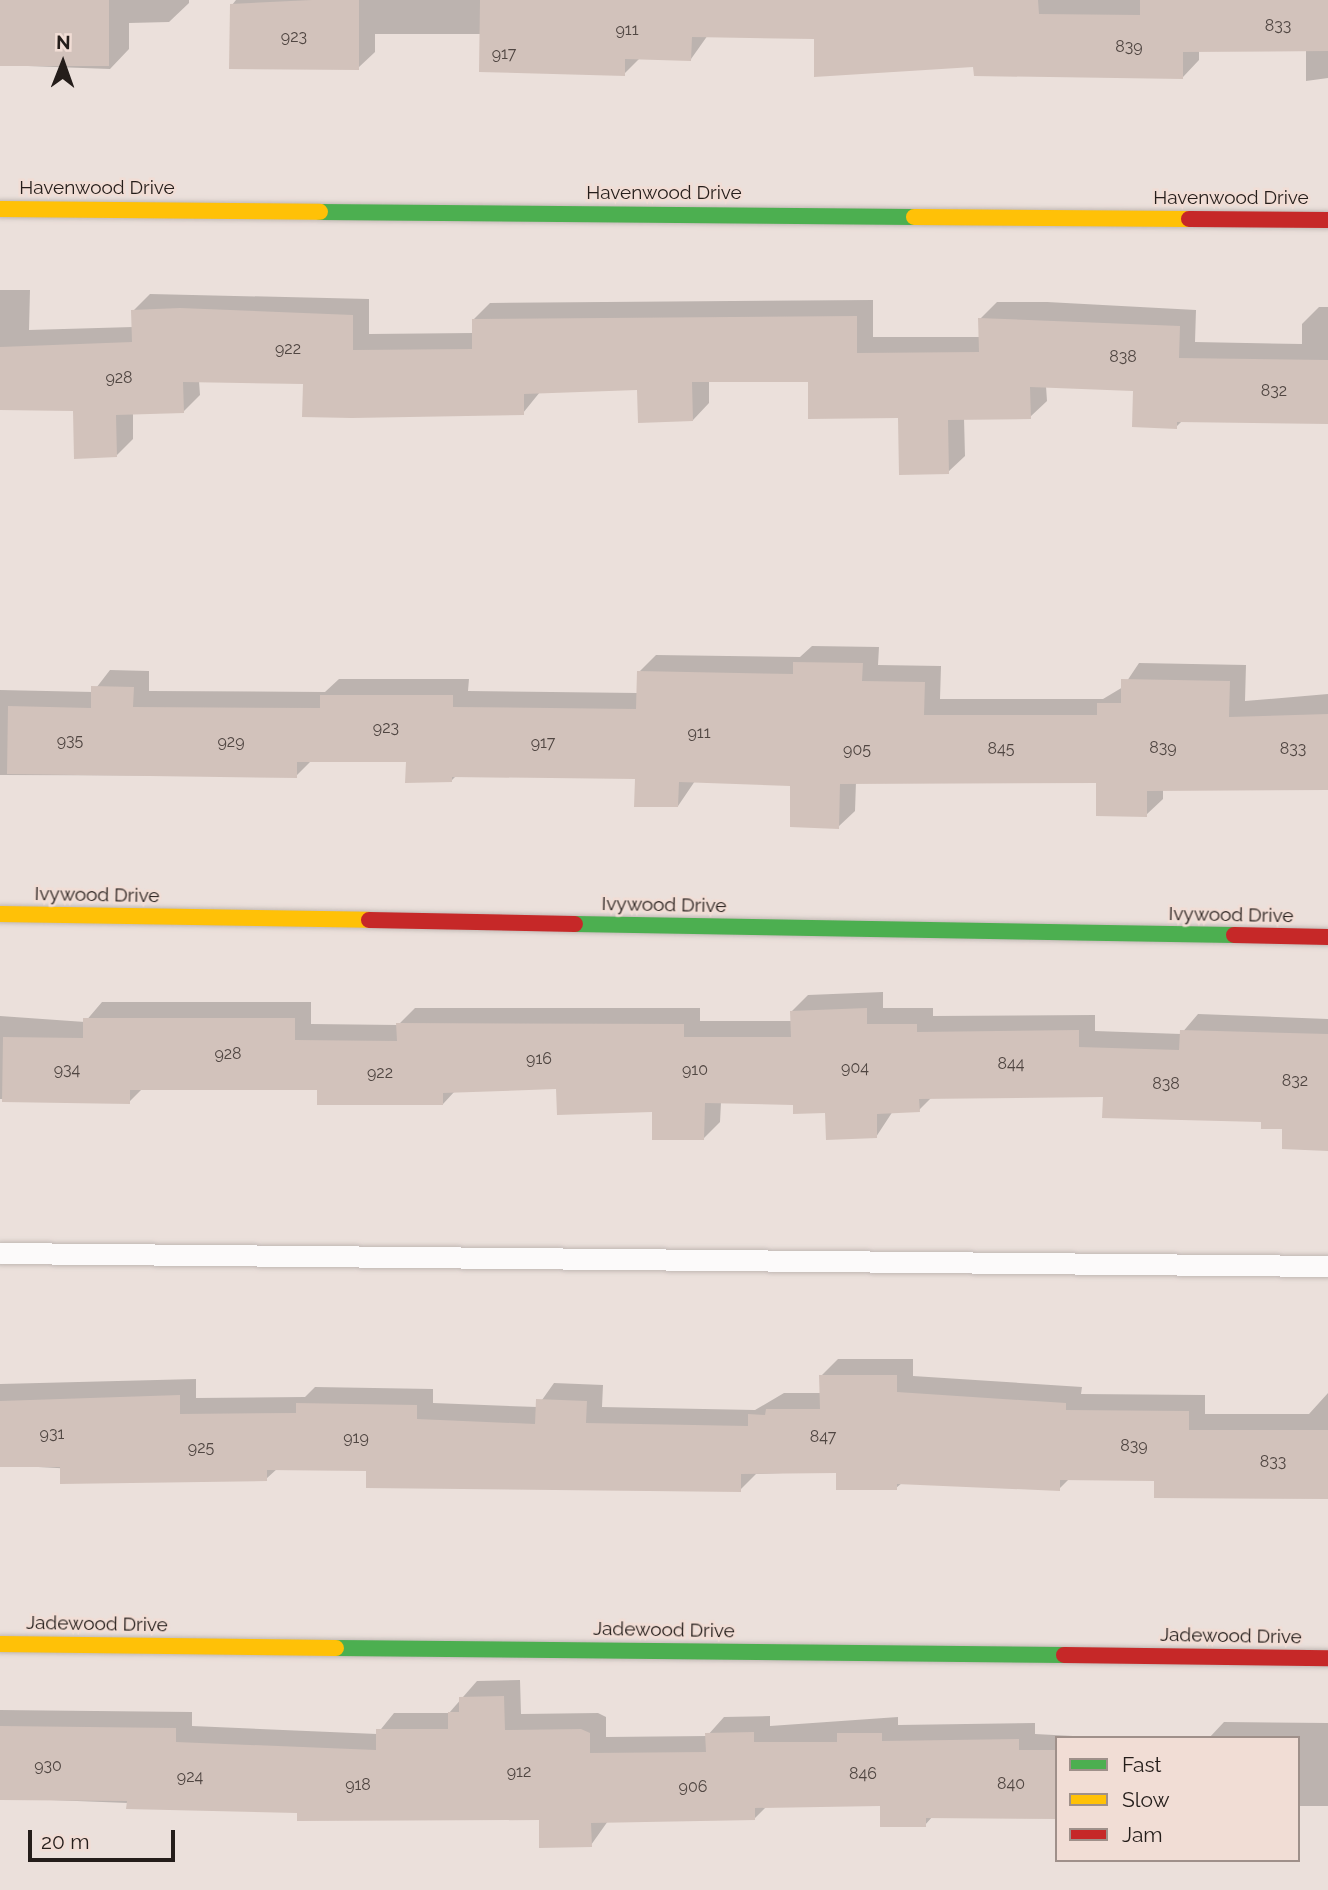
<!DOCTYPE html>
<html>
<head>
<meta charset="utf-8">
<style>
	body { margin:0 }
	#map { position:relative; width:1328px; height:1890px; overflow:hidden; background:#ebe0db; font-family:Raleway,sans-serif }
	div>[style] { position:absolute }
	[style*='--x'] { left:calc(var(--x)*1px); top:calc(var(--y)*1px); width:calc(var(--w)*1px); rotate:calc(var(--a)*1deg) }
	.shadow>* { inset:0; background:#0003 }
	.building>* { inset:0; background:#d2c2bb; transform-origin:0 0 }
	.roads { filter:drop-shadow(0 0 2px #c1b8b4) drop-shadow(0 0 2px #c1b8b4) }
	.lane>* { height:21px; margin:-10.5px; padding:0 10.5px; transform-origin:10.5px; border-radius:10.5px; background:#fcfafa }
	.fast>* { height:16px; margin:-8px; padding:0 8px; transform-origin:8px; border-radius:8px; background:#4caf50 }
	.slow>* { height:16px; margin:-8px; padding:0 8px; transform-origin:8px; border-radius:8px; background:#ffc107 }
	.jam>* { height:16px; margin:-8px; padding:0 8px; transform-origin:8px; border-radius:8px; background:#c62828 }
	span { translate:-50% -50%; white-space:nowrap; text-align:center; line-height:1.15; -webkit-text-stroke:5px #f1ddd5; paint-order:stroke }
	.number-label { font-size:16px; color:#504642 }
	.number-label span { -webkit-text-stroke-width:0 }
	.street-label { font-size:19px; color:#241d1a }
	.legend { position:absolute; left:1055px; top:1736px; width:245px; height:126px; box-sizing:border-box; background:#f1ddd5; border:2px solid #9f908a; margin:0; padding:9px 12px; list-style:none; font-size:21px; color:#241d1a }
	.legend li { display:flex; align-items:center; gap:14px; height:35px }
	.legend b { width:35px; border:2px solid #9f908a }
	.north { position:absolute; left:28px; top:28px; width:70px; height:70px; -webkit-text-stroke:5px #f1ddd5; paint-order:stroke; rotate:1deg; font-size:19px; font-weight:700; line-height:28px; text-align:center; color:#241d1a }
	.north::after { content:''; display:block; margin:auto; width:24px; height:32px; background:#241d1a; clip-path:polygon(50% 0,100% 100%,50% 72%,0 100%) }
	.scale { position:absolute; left:28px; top:1830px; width:147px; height:32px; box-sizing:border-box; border:4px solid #241d1a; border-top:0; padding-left:9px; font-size:21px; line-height:24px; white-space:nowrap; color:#241d1a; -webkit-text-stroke:5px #f1ddd5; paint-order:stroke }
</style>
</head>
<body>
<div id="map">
	<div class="shadow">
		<i style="clip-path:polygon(0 0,189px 0,189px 3px,169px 22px,129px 23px,129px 49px,110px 69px,0 65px)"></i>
		<i style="clip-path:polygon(236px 0,1328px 0,1328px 78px,1306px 81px,1306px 50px,1199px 50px,1199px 60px,1183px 77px,975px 65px,816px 37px,708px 35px,691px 59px,640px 58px,624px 74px,481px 34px,375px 34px,375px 52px,358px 68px,232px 5px)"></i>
		<i style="clip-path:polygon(0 290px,30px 290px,29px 330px,133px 327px,133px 311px,150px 294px,369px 299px,369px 334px,473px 333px,473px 320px,490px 303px,873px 300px,873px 337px,981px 337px,980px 319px,997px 302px,1047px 302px,1196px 310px,1195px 342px,1302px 344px,1302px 324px,1319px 307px,1328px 307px,1328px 422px,1183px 420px,1176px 427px,1135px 389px,1046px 386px,1047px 401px,1030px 417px,964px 418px,965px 456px,948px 472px,900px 416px,810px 381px,709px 380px,709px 403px,693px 420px,639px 388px,540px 392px,523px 413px,305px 383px,199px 381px,200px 395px,183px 412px,133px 413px,133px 439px,117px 455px,74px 410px,0 409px)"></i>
		<i style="clip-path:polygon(812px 646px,879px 647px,878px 665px,941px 666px,940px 699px,1103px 699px,1123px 687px,1139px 663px,1246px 665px,1245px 701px,1328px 694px,1328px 787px,1163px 789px,1163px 799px,1146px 815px,1098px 781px,856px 782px,855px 811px,838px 827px,792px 784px,695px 781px,678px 806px,637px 777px,457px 775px,452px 780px,407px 760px,312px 760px,296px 776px,0 775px,0 690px,93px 692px,110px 670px,149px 671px,149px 691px,325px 692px,339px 679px,469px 679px,468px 691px,638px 693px,639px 672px,656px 655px,800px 657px)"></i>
		<i style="clip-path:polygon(883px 992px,883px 1008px,933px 1008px,933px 1016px,1095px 1015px,1095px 1031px,1181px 1034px,1198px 1014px,1328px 1019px,1328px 1149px,1263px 1121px,1105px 1095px,931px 1098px,919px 1110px,893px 1111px,876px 1137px,827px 1111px,794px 1103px,721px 1102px,720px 1122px,704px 1138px,654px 1110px,558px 1087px,455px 1091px,443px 1104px,319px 1088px,143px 1088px,129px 1102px,0 1099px,0 1016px,85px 1022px,102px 1002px,311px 1002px,311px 1024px,398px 1025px,415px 1008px,700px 1008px,700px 1021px,792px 1021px,792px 1011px,808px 995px)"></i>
		<i style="clip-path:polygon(838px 1359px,913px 1359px,913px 1376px,1082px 1387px,1081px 1394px,1205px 1395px,1205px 1414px,1309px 1414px,1328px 1393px,1328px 1497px,1156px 1479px,1069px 1479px,1059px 1489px,902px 1483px,896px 1488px,838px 1471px,756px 1474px,740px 1490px,367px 1470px,278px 1468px,266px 1479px,0 1465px,0 1384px,196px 1379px,196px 1398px,305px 1397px,315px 1387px,433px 1389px,433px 1403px,537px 1407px,554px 1383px,603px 1385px,602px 1407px,755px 1410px,784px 1393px,821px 1393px,821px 1376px)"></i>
		<i style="clip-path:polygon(520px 1680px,521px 1714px,598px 1713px,606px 1717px,606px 1737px,707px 1736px,724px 1717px,770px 1716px,770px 1726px,898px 1717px,898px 1725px,1035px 1723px,1035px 1734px,1111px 1738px,1057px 1738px,1057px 1818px,933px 1816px,925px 1825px,881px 1804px,767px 1806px,754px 1819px,608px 1821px,591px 1845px,540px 1819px,0 1798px,0 1710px,192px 1712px,192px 1726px,377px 1734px,394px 1713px,449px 1713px,477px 1681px)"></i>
		<i style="clip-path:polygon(1224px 1722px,1328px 1723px,1328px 1806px,1298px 1806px,1298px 1738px,1209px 1738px)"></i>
	</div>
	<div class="building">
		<i style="left:0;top:0;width:109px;height:66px"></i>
		<i style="clip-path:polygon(312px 0,359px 0,359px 70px,229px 69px,230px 4px)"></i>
		<i style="clip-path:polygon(480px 0,1038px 0,1039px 14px,1140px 15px,1140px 0,1328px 0,1328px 51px,1183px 52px,1183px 79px,974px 76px,973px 67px,814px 77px,814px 39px,692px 37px,691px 61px,625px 59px,625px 76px,479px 72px)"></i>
		<i style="clip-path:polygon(180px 308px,353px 315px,353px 350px,472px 349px,472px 319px,857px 316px,857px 353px,979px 352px,978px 318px,1180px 326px,1179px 358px,1328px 360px,1328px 424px,1177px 422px,1177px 429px,1132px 427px,1133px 391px,1030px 387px,1031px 419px,948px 420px,949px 474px,899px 475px,898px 418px,808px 419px,808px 382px,692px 382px,693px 421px,638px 423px,637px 390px,524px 394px,524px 415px,352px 418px,302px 417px,303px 384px,183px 382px,184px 413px,116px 415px,117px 457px,74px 459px,73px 411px,0 410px,0 347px,132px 342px,131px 310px)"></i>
		<i style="clip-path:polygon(793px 662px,863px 663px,862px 681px,925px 682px,924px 715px,1097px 715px,1097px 703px,1121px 703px,1121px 679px,1230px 681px,1229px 717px,1328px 714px,1328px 790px,1147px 791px,1147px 817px,1096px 816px,1096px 783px,840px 784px,839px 829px,790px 827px,790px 786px,679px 782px,678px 807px,634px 807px,635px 779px,452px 777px,452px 782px,405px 783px,406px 762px,297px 762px,297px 778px,7px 774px,8px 706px,91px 708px,91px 686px,134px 687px,133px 707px,320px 708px,320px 695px,453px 695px,453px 707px,636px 709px,637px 671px,793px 674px)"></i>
		<i style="clip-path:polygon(867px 1008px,867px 1024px,917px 1024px,917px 1032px,1079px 1030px,1079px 1047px,1179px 1050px,1180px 1030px,1328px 1034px,1328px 1151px,1282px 1149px,1282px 1129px,1261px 1129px,1261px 1122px,1102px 1118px,1103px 1097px,919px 1099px,920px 1112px,877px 1114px,877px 1138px,826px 1140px,825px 1113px,793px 1114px,793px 1105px,705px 1103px,704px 1140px,652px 1140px,652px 1112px,557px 1115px,556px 1089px,443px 1093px,443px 1105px,317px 1105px,317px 1090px,130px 1090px,130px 1104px,2px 1102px,3px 1037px,83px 1038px,83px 1018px,295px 1018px,295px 1040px,397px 1041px,396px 1023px,684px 1024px,684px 1037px,791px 1037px,790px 1011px)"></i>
		<i style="clip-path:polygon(819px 1375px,897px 1375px,897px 1392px,1066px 1403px,1066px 1410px,1189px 1411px,1189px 1430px,1328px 1430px,1328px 1499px,1154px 1498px,1154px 1481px,1060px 1480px,1060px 1491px,897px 1484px,897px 1490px,836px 1490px,836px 1473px,741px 1474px,741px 1492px,366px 1488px,366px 1471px,267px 1470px,267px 1481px,60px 1484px,60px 1467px,0 1467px,0 1401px,180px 1395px,180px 1414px,296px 1413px,296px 1403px,417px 1405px,417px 1419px,535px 1424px,536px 1399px,587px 1401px,586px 1423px,748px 1426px,748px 1414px,765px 1415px,766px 1409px,820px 1409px)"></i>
		<i style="clip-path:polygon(504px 1696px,505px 1730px,581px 1729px,590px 1733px,590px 1753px,706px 1752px,705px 1733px,754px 1732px,754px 1742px,837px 1742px,837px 1733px,882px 1733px,882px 1741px,1019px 1739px,1019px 1750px,1057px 1750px,1057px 1819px,926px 1818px,926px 1827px,880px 1827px,880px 1806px,755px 1808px,755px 1820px,591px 1823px,592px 1847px,539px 1848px,539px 1820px,297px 1821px,297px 1813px,126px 1809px,127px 1801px,0 1800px,0 1726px,176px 1728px,176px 1742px,376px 1750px,376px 1729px,448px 1729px,448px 1712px,459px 1712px,459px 1697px)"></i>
	</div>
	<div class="roads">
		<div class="lane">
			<i style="--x:0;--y:1253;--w:1328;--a:0.56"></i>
		</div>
		<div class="fast">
			<i style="--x:320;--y:212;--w:594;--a:0.48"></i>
			<i style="--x:575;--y:924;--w:659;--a:0.96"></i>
			<i style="--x:336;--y:1648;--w:728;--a:0.55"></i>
		</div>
		<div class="slow">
			<i style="--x:0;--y:209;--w:320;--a:0.5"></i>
			<i style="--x:914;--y:217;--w:275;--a:0.4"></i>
			<i style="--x:0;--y:914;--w:369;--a:0.9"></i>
			<i style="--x:0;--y:1644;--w:336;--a:0.7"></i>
		</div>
		<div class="jam">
			<i style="--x:1189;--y:219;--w:139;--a:0.4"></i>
			<i style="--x:369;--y:920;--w:206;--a:1.1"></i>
			<i style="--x:1234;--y:935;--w:94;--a:1.2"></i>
			<i style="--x:1064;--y:1655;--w:264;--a:0.7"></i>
		</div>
	</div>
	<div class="number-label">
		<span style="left:1278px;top:26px">833</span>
		<span style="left:627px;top:30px">911</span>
		<span style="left:294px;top:37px">923</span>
		<span style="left:1129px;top:47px">839</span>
		<span style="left:504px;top:54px">917</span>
		<span style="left:288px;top:349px">922</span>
		<span style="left:1123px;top:357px">838</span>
		<span style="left:119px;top:378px">928</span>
		<span style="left:1274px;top:391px">832</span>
		<span style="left:386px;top:728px">923</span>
		<span style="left:699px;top:733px">911</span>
		<span style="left:70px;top:741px">935</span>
		<span style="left:231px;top:742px">929</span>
		<span style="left:543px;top:743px">917</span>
		<span style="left:1163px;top:748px">839</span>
		<span style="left:1001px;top:749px">845</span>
		<span style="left:1293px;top:749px">833</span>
		<span style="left:857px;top:750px">905</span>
		<span style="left:228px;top:1054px">928</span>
		<span style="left:539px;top:1059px">916</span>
		<span style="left:1011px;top:1064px">844</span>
		<span style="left:855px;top:1068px">904</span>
		<span style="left:67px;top:1070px">934</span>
		<span style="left:695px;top:1070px">910</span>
		<span style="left:380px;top:1073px">922</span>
		<span style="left:1295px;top:1081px">832</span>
		<span style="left:1166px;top:1084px">838</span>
		<span style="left:52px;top:1434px">931</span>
		<span style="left:823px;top:1437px">847</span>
		<span style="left:356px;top:1438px">919</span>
		<span style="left:1134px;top:1446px">839</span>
		<span style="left:201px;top:1448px">925</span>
		<span style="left:1273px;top:1462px">833</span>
		<span style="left:48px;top:1766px">930</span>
		<span style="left:519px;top:1772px">912</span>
		<span style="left:863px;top:1774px">846</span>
		<span style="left:190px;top:1777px">924</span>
		<span style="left:1011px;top:1784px">840</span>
		<span style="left:358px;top:1785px">918</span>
		<span style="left:693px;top:1787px">906</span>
	</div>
	<div class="street-label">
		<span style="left:97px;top:188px">Havenwood Drive</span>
		<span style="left:664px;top:193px">Havenwood Drive</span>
		<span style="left:1231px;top:198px">Havenwood Drive</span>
		<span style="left:97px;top:895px;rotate:1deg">Ivywood Drive</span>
		<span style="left:664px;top:905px;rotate:1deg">Ivywood Drive</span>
		<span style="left:1231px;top:915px;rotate:1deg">Ivywood Drive</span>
		<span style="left:97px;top:1624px;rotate:1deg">Jadewood Drive</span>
		<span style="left:664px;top:1630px;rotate:1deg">Jadewood Drive</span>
		<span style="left:1231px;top:1636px;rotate:1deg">Jadewood Drive</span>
	</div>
	<ul class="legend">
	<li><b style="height:9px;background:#4caf50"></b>Fast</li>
	<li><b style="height:9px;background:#ffc107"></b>Slow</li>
	<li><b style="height:9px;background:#c62828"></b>Jam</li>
	</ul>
	<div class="north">N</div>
	<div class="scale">20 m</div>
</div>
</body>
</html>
